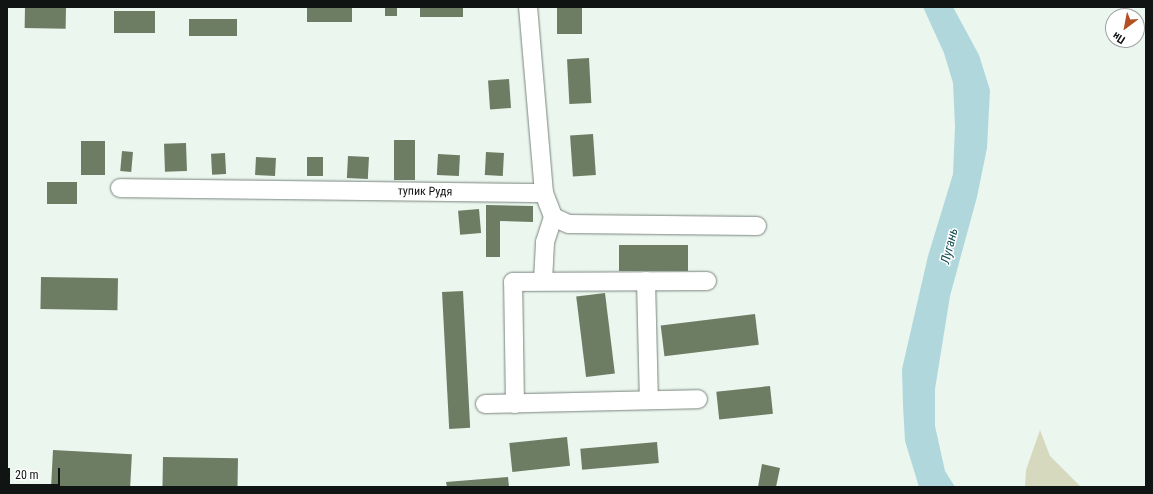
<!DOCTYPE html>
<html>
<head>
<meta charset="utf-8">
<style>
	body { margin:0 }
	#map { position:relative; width:1153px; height:494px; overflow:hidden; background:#ebf6ef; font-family:"Roboto Condensed",sans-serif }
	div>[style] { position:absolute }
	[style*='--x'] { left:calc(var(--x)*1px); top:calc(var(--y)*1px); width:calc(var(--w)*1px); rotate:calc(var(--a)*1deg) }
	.green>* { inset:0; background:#d7d9bf }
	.water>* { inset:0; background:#b0d7dc }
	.building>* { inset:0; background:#6d7d64; transform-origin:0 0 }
	.roads { filter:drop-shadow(0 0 1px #7a847e) drop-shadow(0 0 1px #7a847e) }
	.minor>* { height:18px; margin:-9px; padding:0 9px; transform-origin:9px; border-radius:9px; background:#fff }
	span { translate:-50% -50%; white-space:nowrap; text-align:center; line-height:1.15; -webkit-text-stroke:3px #fff; paint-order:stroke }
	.street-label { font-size:12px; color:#101412 }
	.water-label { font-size:13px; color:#134c51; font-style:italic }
	.frame { position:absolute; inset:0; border:8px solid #101412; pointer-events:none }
	.north { position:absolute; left:1105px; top:8px; width:40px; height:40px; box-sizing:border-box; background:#fff; border:1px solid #9fa1a0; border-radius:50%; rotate:212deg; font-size:11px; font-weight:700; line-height:16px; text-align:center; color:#101412 }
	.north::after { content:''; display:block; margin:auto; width:14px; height:18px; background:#b44e23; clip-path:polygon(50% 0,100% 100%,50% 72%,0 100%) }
	.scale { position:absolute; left:8px; top:468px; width:52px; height:18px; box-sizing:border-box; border:2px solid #101412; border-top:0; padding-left:5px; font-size:12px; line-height:14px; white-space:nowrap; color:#101412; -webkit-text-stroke:3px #fff; paint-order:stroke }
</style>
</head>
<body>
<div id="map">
	<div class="green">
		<i style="clip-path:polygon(1040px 430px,1050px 456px,1081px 487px,1025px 487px,1026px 470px)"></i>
	</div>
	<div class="water">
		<i style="clip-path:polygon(923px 7px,953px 7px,979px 55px,990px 90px,987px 148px,977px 197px,950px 296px,935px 389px,935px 426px,945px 471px,955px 487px,919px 487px,905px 441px,903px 405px,902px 369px,928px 256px,953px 174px,955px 126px,953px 83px,944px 53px)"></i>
	</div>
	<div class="building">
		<i style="left:25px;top:7px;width:41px;height:21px;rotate:1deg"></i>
		<i style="left:307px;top:7px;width:45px;height:15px"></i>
		<i style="left:385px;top:7px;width:12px;height:9px"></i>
		<i style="left:420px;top:7px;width:43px;height:10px"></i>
		<i style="left:557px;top:7px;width:25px;height:27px"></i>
		<i style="left:114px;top:11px;width:41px;height:22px"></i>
		<i style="left:237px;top:19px;width:17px;height:48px;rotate:90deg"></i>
		<i style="left:589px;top:58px;width:45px;height:22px;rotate:87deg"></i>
		<i style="left:509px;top:79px;width:29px;height:21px;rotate:86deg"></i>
		<i style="left:593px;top:134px;width:41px;height:23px;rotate:86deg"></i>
		<i style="left:394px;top:140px;width:21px;height:40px"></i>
		<i style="left:105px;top:141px;width:34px;height:24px;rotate:90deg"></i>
		<i style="left:186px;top:143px;width:28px;height:22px;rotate:88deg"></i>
		<i style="left:122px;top:151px;width:11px;height:20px;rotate:5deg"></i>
		<i style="left:486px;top:152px;width:18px;height:23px;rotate:3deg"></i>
		<i style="left:225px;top:153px;width:21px;height:14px;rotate:87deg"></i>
		<i style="left:438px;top:154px;width:22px;height:21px;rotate:3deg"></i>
		<i style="left:348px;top:156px;width:21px;height:22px;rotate:3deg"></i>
		<i style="left:256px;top:157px;width:20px;height:18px;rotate:3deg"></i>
		<i style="left:307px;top:157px;width:16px;height:19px"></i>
		<i style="left:47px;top:182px;width:30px;height:22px"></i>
		<i style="clip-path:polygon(486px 205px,533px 206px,533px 222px,500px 221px,500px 257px,486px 257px)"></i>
		<i style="left:479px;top:209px;width:24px;height:21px;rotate:85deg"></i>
		<i style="left:619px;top:245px;width:69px;height:26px"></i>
		<i style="left:41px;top:277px;width:77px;height:32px;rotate:1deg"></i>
		<i style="left:463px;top:291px;width:137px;height:21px;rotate:87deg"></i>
		<i style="left:605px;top:293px;width:81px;height:29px;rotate:83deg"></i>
		<i style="left:755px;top:314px;width:31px;height:95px;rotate:83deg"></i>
		<i style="left:770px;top:386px;width:28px;height:54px;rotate:84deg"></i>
		<i style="left:567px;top:437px;width:29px;height:58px;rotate:84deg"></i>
		<i style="left:657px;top:442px;width:21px;height:77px;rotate:85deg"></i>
		<i style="left:53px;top:450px;width:79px;height:37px;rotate:3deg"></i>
		<i style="left:163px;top:457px;width:75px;height:30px;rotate:1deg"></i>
		<i style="clip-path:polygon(762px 464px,780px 468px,776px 487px,758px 487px)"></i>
		<i style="clip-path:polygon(508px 477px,509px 487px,447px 487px,446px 482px)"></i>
	</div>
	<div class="roads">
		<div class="minor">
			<i style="--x:120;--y:188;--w:424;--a:0.7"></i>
			<i style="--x:544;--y:193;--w:187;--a:-94.9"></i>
			<i style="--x:544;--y:193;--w:26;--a:69"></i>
			<i style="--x:553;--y:217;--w:17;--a:24"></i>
			<i style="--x:569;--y:224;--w:188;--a:0.6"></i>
			<i style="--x:543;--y:281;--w:39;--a:-87"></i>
			<i style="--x:545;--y:242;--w:26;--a:-72"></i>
			<i style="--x:646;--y:281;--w:119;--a:88.6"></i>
			<i style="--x:485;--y:404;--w:213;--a:-1.3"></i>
			<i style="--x:515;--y:404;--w:122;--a:-90.9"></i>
			<i style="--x:513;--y:282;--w:194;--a:-0.3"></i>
		</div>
	</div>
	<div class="street-label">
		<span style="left:425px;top:192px;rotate:1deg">тупик Рудя</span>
	</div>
	<div class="water-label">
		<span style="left:950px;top:246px;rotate:-76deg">Лугань</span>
	</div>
	<div class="frame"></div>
	<div class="north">Пн</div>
	<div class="scale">20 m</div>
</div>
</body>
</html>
